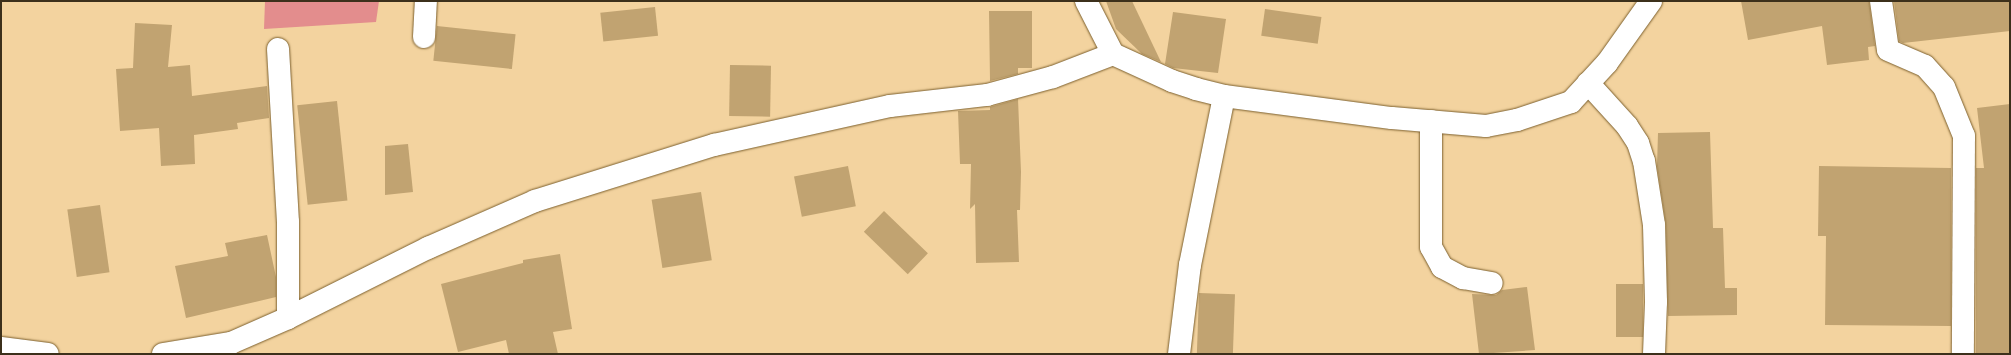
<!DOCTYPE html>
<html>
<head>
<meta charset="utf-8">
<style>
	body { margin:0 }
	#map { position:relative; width:2011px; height:355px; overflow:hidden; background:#f3d39f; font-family:"PT Sans",sans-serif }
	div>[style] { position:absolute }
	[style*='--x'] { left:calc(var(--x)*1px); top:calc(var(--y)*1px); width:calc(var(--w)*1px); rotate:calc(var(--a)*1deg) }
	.green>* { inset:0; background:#e38d8d }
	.building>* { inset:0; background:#c1a371; transform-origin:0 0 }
	.roads { filter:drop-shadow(0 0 1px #7c602e) drop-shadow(0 0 1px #7c602e) }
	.minor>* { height:22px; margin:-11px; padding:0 11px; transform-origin:11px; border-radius:11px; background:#fff }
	span { translate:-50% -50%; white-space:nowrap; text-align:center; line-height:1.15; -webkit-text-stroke:3px #fbe1b8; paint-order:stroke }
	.frame { position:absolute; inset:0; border:2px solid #3c301b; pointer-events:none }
</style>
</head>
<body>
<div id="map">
	<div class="green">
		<i style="clip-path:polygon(265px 1px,379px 1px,376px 22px,264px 29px)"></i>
	</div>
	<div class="building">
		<i style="clip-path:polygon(1106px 1px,1132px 1px,1161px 62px,1142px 54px,1116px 29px)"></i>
		<i style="clip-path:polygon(1741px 1px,1869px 1px,1875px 46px,1868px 47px,1869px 60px,1827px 65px,1822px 26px,1748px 40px)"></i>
		<i style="clip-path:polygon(1894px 1px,2010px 1px,2010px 31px,1903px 43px,1899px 41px)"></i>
		<i style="left:655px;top:7px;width:29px;height:55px;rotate:84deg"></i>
		<i style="left:1265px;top:9px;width:57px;height:27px;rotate:8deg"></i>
		<i style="clip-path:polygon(989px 11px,1032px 11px,1032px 68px,1018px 68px,1018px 74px,990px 81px)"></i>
		<i style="clip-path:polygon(1173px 12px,1226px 19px,1218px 73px,1173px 68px,1165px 64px)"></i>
		<i style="clip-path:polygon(135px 23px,172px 25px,168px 67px,190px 65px,192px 96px,267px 86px,269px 118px,237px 123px,238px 129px,194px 135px,195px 164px,161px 166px,159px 128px,120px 131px,116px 69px,133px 68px)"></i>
		<i style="left:437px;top:26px;width:79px;height:35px;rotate:6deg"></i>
		<i style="left:730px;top:65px;width:41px;height:51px;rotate:1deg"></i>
		<i style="clip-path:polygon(1018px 99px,1021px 172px,1020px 210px,1017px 210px,1019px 262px,976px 263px,975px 204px,970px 209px,971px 164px,960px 164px,958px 111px,990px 110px,990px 107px)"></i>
		<i style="left:337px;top:101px;width:100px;height:40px;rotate:84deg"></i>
		<i style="clip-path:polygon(2010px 104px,2010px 354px,1976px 354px,1976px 168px,1984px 168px,1977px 108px)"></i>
		<i style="clip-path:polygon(1710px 132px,1713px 228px,1723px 228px,1725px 288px,1737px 288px,1737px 315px,1668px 316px,1666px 225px,1657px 166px,1658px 133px)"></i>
		<i style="clip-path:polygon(408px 144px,413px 192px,385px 195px,385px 146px)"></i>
		<i style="left:848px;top:166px;width:41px;height:55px;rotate:79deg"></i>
		<i style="clip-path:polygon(1819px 166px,1951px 168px,1951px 326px,1825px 325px,1826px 236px,1818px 236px)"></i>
		<i style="left:701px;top:192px;width:69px;height:50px;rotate:81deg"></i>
		<i style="left:100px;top:205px;width:68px;height:33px;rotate:82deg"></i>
		<i style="left:884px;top:211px;width:61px;height:29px;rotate:44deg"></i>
		<i style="clip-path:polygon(267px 235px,276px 277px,276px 297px,186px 318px,175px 266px,228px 256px,225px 243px)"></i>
		<i style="clip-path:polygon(560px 254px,572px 329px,553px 332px,558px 354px,509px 354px,506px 340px,458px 352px,441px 284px,523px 263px,523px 260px)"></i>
		<i style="left:1616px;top:284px;width:27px;height:53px"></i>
		<i style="clip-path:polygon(1527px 287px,1535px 350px,1479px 354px,1472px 294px,1496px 295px,1502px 290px)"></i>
		<i style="left:1199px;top:293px;width:36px;height:61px;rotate:2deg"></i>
	</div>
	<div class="roads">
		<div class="minor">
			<i style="--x:1086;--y:1;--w:59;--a:63"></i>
			<i style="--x:1113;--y:54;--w:65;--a:24.6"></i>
			<i style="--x:1172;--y:81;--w:25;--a:18"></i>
			<i style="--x:1196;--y:89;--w:29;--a:14"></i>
			<i style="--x:1224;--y:96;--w:169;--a:7.5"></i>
			<i style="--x:1392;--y:118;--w:94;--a:4.9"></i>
			<i style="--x:1486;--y:126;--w:32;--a:-11"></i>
			<i style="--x:1517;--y:120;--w:57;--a:-18.4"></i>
			<i style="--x:1571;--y:102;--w:53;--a:-47.3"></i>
			<i style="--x:1607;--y:63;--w:76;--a:-54.6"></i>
			<i style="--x:1881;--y:1;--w:49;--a:81.9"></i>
			<i style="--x:1888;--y:50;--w:40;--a:23.4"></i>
			<i style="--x:1925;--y:66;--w:28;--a:48"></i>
			<i style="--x:1944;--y:87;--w:53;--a:67.8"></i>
			<i style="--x:1964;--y:136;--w:218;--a:90.3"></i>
			<i style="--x:424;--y:37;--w:36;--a:-87"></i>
			<i style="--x:278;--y:49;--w:173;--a:86.7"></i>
			<i style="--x:288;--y:222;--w:96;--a:90"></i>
			<i style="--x:1588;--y:83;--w:58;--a:47.8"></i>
			<i style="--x:1627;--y:126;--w:20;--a:57"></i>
			<i style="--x:1638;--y:143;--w:19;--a:72"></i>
			<i style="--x:1644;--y:161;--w:65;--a:81.1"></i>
			<i style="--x:1654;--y:225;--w:77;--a:88.5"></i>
			<i style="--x:1656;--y:302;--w:52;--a:92.2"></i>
			<i style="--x:1431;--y:121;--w:126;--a:90"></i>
			<i style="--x:1431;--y:247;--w:23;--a:61"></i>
			<i style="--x:1442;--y:267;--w:24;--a:28"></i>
			<i style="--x:1463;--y:278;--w:29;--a:10"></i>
			<i style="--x:1;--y:348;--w:47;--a:7.3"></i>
			<i style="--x:163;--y:354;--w:69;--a:-9.2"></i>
			<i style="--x:231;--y:343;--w:62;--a:-23.7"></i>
			<i style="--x:288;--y:318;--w:157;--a:-26.6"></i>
			<i style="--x:428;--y:248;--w:117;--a:-23.7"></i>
			<i style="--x:535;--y:201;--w:188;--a:-17.4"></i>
			<i style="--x:714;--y:145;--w:180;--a:-12.5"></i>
			<i style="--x:890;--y:106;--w:98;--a:-6.5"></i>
			<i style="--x:987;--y:95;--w:68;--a:-15.3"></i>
			<i style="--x:1053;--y:77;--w:64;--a:-21"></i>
			<i style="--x:1179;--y:354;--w:90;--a:-83"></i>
			<i style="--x:1190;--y:265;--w:172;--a:-78.6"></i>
		</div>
	</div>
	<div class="frame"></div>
</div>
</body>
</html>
